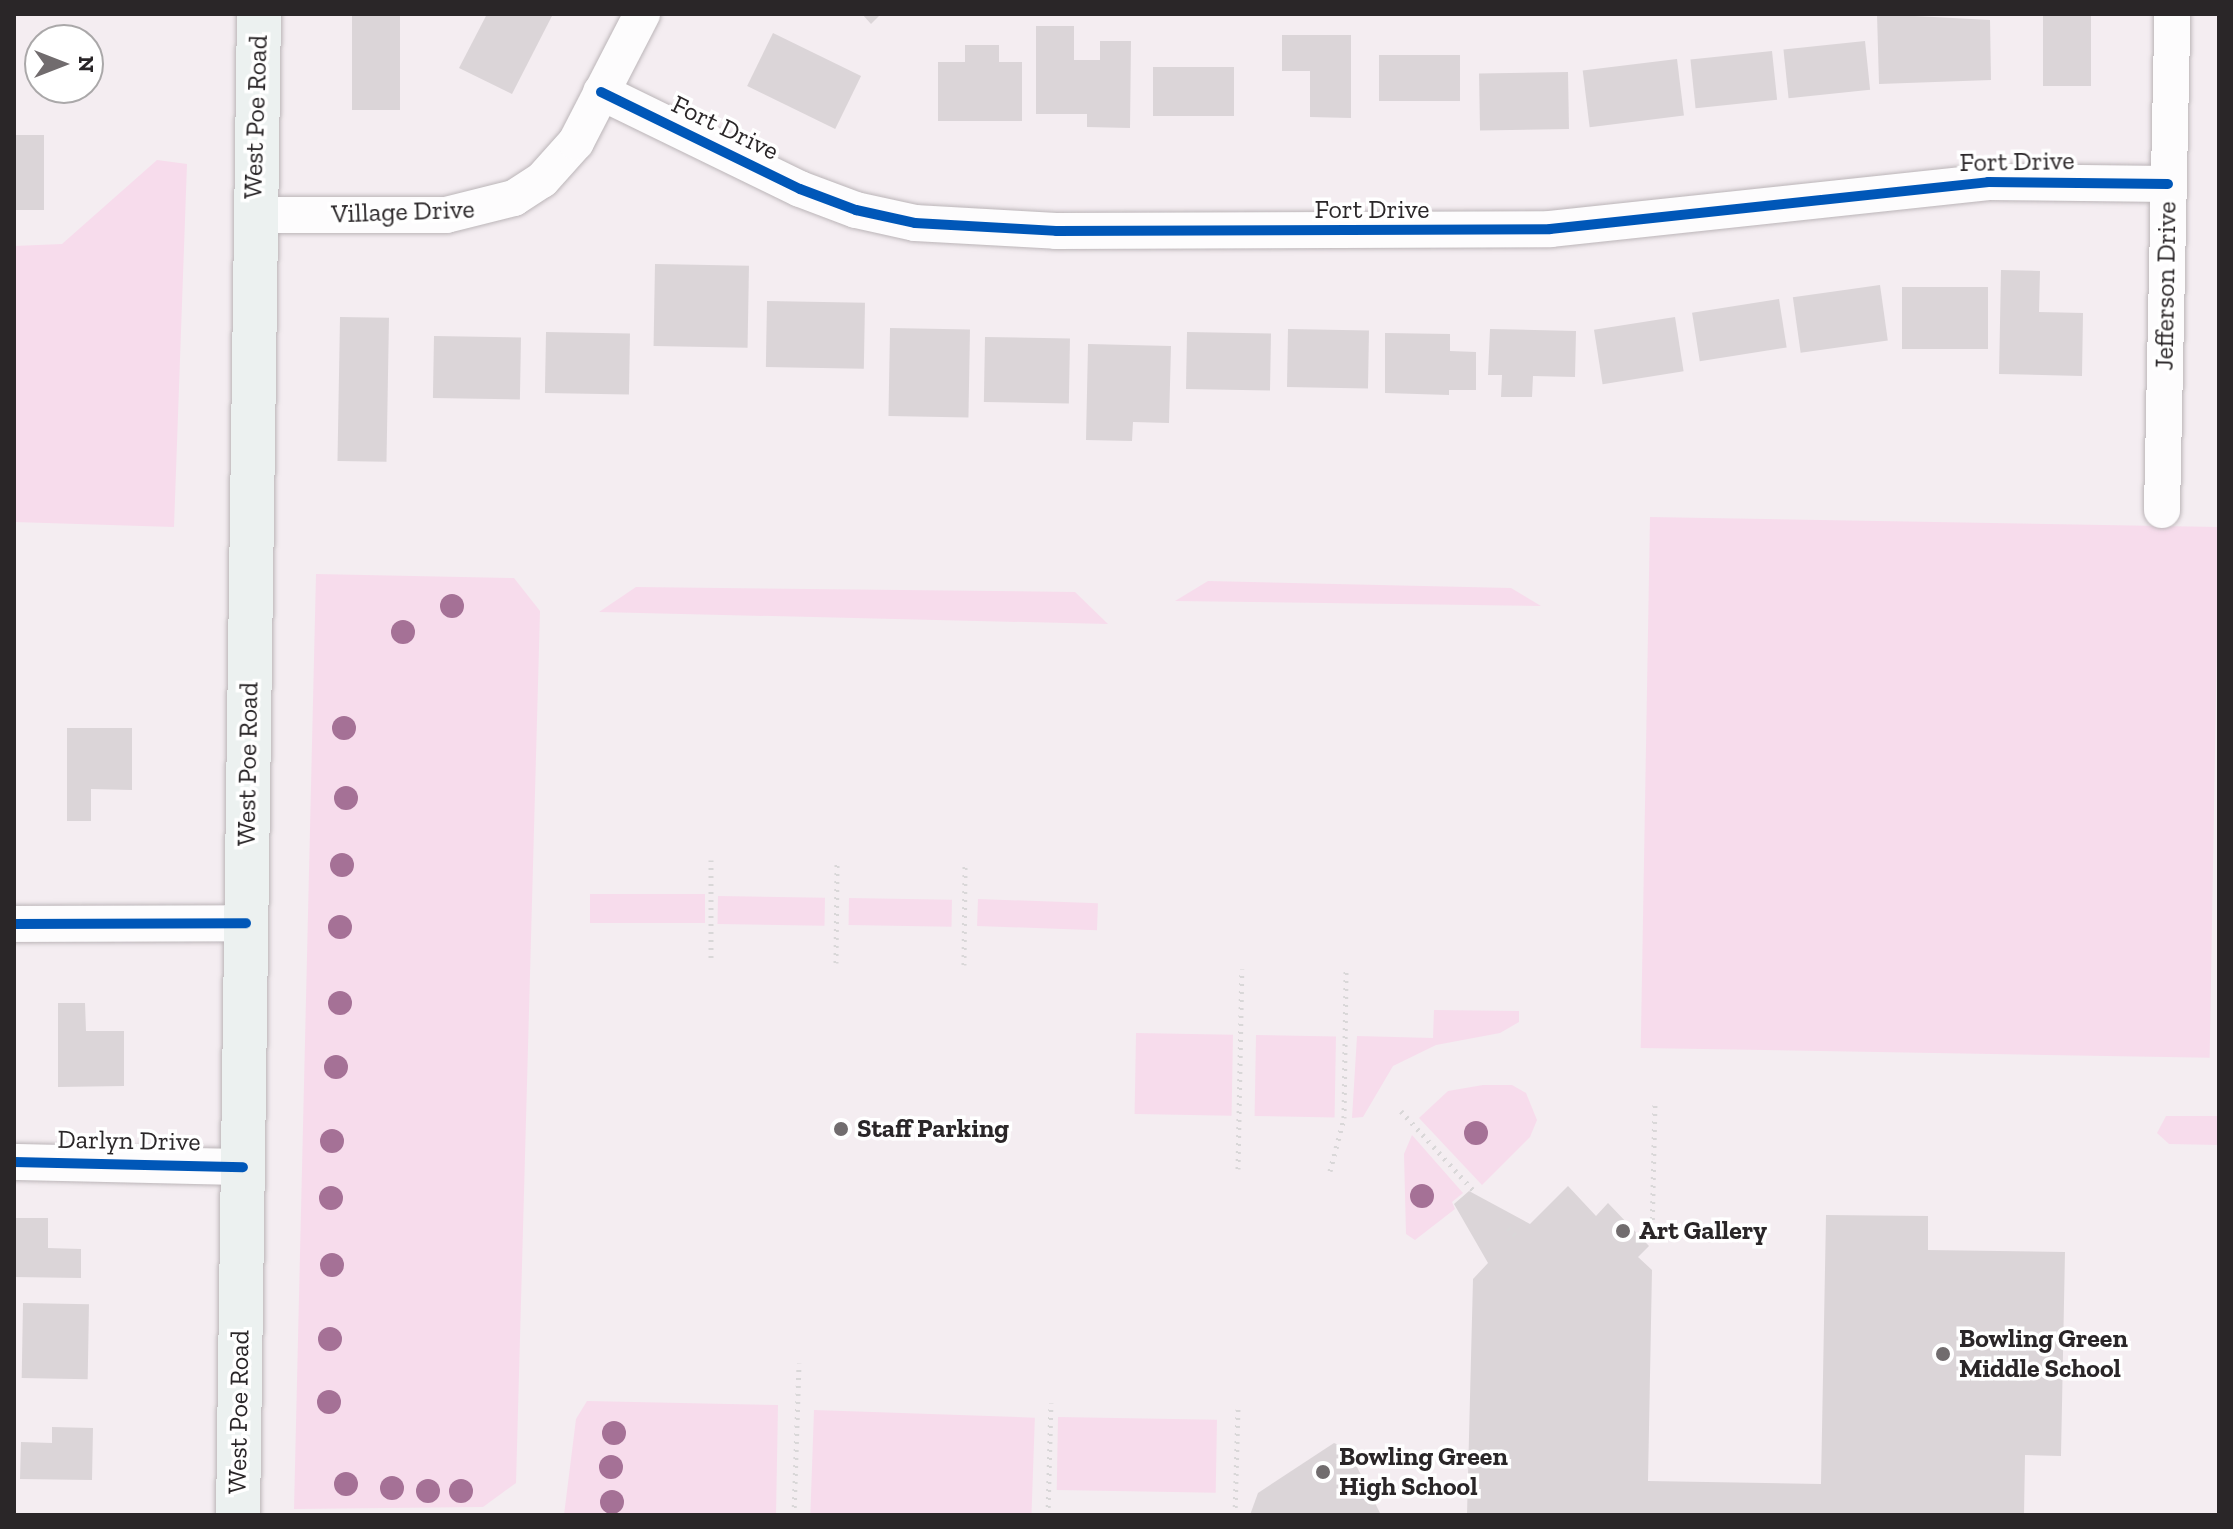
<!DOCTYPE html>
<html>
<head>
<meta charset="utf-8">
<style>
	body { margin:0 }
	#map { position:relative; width:2233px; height:1529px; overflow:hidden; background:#f4edf1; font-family:"Zilla Slab",serif }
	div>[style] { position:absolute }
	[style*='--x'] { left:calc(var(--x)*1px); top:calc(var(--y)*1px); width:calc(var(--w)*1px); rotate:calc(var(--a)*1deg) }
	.green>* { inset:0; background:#f7dcec; transform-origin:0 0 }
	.building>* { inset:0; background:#dbd5d8; transform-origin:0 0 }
	.path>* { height:5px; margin-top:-2.5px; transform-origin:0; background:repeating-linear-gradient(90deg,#d9d7d8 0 2px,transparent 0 8px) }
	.roads { filter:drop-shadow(0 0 2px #bbb5b8) drop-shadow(0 0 2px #bbb5b8) }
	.minor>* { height:36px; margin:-18px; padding:0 18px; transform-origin:18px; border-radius:18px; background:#fdfcfd }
	.secondary>* { height:44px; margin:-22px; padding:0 22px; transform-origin:22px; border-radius:22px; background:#ecf1f0 }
	.cycleway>* { height:10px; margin:-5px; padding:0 5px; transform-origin:5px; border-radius:5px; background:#0057b8 }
	.trees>* { width:24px; height:24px; margin:-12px; border-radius:50%; background:#a57196 }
	.dots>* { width:22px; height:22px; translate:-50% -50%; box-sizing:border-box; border:4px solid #fff; border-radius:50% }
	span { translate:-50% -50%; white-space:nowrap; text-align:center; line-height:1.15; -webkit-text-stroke:7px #fff; paint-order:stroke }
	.street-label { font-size:26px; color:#2a2628 }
	.poi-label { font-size:26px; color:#2a2628; font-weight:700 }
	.left { translate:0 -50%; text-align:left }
	.frame { position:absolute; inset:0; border:16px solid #2a2628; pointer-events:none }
	.north { position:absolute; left:24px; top:24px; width:80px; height:80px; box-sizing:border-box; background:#fff; border:2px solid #aaa8a9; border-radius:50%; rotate:90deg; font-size:22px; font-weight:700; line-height:32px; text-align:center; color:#2a2628 }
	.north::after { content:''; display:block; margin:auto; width:28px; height:36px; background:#716c6e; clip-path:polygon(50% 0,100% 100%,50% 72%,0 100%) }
</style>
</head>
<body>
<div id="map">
	<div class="green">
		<i style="clip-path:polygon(157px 160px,187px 164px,174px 527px,14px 522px,14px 246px,62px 244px)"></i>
		<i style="left:1650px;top:517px;width:569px;height:531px;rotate:1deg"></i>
		<i style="clip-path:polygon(316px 574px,514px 578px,540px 611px,516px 1483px,483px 1507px,294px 1509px)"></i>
		<i style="clip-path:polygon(1208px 581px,1511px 588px,1541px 606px,1175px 601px)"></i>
		<i style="clip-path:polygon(636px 587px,1075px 592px,1108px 624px,599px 612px)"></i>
		<i style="left:590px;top:894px;width:115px;height:29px"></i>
		<i style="left:718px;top:896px;width:107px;height:28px;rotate:1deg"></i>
		<i style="left:849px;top:898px;width:103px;height:27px;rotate:1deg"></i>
		<i style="left:978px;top:899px;width:120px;height:27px;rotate:2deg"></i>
		<i style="clip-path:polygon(1434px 1010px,1519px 1011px,1519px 1022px,1500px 1033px,1436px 1045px,1393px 1066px,1363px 1117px,1352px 1118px,1357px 1036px,1433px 1038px)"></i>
		<i style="left:1136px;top:1033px;width:97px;height:81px;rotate:1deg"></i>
		<i style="left:1256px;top:1035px;width:80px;height:81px;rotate:1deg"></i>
		<i style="clip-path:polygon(1483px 1085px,1512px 1085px,1526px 1093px,1537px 1120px,1530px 1137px,1482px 1185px,1419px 1118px,1448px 1091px)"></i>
		<i style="clip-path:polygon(2166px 1116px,2219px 1116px,2219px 1145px,2169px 1144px,2157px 1133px)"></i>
		<i style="clip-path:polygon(1412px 1135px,1463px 1193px,1452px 1202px,1455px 1209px,1415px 1240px,1406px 1234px,1404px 1154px)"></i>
		<i style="clip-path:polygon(587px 1401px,778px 1405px,776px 1515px,564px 1515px,576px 1419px)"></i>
		<i style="left:814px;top:1410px;width:221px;height:105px;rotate:2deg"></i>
		<i style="left:1058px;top:1417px;width:159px;height:73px;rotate:1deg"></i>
	</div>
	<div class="building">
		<i style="left:352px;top:14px;width:48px;height:96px"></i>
		<i style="clip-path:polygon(487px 14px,553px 14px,512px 94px,459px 68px)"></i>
		<i style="clip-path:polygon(862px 14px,881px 14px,871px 24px)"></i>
		<i style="clip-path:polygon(1877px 14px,1990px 20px,1991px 80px,1879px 84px)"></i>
		<i style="left:2043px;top:14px;width:48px;height:72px"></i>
		<i style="clip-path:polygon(1036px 26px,1074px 26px,1074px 60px,1100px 60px,1100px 41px,1131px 41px,1130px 128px,1087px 127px,1087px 114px,1036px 114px)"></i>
		<i style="left:773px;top:33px;width:98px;height:59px;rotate:26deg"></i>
		<i style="clip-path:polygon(1282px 35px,1351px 35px,1351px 118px,1310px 117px,1310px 71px,1282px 71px)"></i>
		<i style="left:1865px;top:41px;width:49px;height:82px;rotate:84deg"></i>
		<i style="clip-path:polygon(965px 45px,999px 45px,999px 62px,1022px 62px,1022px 121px,938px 121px,938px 62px,965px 62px)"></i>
		<i style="left:1772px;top:51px;width:49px;height:82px;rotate:84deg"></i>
		<i style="left:1379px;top:55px;width:81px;height:46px"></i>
		<i style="left:1677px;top:59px;width:57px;height:95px;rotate:83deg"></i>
		<i style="left:1153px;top:67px;width:81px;height:49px"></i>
		<i style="left:1568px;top:72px;width:57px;height:89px;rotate:89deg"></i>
		<i style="left:14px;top:135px;width:30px;height:75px"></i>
		<i style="left:655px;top:264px;width:94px;height:82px;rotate:1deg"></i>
		<i style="clip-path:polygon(2001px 270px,2040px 271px,2039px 312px,2083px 313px,2082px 376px,1999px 374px)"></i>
		<i style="left:1880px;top:285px;width:56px;height:88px;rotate:82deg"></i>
		<i style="left:1902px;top:287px;width:86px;height:62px"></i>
		<i style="left:1779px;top:299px;width:49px;height:88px;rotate:81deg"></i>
		<i style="left:767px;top:301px;width:98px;height:66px;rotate:1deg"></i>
		<i style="left:340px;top:317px;width:49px;height:144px;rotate:1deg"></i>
		<i style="left:1675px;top:317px;width:55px;height:82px;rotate:81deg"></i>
		<i style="left:890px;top:328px;width:80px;height:88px;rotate:1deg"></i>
		<i style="left:1288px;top:329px;width:81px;height:58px;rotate:1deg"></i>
		<i style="clip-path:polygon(1490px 329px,1576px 331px,1575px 377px,1533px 376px,1532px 397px,1501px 397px,1502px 375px,1488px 375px)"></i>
		<i style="left:546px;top:332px;width:84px;height:61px;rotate:1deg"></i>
		<i style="left:1187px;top:332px;width:84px;height:57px;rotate:1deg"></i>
		<i style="clip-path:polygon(1385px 333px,1450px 334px,1450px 351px,1476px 352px,1476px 390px,1449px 390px,1449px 395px,1385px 393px)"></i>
		<i style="left:434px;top:336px;width:87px;height:62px;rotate:1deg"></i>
		<i style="left:985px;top:337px;width:85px;height:65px;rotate:1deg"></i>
		<i style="clip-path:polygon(1088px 344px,1171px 346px,1169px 423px,1133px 422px,1132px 441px,1086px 440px)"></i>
		<i style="clip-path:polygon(67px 728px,132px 728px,132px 790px,91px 789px,91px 821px,67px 821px)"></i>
		<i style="clip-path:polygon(58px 1003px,85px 1003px,86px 1031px,124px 1031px,124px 1086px,58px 1087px)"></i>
		<i style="clip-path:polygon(1568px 1186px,1596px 1216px,1608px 1203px,1649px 1246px,1638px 1257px,1652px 1270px,1648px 1481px,1821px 1484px,1826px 1215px,1928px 1216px,1928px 1250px,2065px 1252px,2061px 1456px,2025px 1455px,2024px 1515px,1467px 1515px,1473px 1279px,1488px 1263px,1454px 1204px,1469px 1191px,1530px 1224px)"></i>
		<i style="clip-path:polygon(14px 1218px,48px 1218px,48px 1248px,81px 1249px,81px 1278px,14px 1277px)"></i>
		<i style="left:23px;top:1303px;width:66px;height:75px;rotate:1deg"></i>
		<i style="clip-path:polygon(52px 1427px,93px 1428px,92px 1480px,20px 1479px,21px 1442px,52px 1443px)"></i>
		<i style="clip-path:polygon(1334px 1443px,1348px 1449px,1381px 1515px,1250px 1515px,1258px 1493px)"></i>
	</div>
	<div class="path">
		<i style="--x:711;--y:860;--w:101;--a:90"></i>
		<i style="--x:836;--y:963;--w:101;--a:-89.4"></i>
		<i style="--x:964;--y:965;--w:101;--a:-89.4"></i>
		<i style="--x:1401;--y:1111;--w:110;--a:47.6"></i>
		<i style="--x:1238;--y:1169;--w:200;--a:-88.9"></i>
		<i style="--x:1330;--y:1171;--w:55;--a:-75.2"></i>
		<i style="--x:1344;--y:1118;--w:148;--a:-89.2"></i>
		<i style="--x:1508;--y:1228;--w:11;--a:45"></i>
		<i style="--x:1652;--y:1235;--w:133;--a:-88.7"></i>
		<i style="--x:794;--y:1515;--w:152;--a:-88.1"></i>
		<i style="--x:1048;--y:1515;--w:112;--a:-88.5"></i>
		<i style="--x:1235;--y:1515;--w:106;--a:-88.4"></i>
	</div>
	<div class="roads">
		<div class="minor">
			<i style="--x:601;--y:92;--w:221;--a:26"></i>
			<i style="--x:800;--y:189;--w:60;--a:20.6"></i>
			<i style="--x:856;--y:210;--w:60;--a:12.4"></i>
			<i style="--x:915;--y:223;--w:141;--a:3.2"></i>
			<i style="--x:1056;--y:231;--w:494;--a:-0.2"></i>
			<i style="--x:1550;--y:229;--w:441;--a:-6.1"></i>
			<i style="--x:1988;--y:182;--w:180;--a:0.6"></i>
			<i style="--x:254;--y:215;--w:192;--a:0"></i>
			<i style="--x:446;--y:215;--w:70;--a:-14"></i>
			<i style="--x:514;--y:198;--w:33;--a:-33"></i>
			<i style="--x:542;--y:180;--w:51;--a:-48.2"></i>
			<i style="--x:576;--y:142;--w:144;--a:-62.7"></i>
			<i style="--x:2162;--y:510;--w:496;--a:-88.8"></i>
			<i style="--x:14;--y:924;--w:232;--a:-0.2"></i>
			<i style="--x:14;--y:1162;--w:229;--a:1.3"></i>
		</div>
		<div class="secondary">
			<i style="--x:238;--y:1515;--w:1501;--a:-89.2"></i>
		</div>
	</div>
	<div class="cycleway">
		<i style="--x:601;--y:92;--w:221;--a:26"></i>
		<i style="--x:800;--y:189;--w:60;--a:20.6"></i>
		<i style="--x:856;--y:210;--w:60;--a:12.4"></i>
		<i style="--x:915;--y:223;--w:141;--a:3.2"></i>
		<i style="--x:1056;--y:231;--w:494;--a:-0.2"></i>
		<i style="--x:1550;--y:229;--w:441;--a:-6.1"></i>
		<i style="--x:1988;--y:182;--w:180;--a:0.6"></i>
		<i style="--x:14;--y:924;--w:232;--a:-0.2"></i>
		<i style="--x:14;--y:1162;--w:229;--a:1.3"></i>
	</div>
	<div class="trees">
		<i style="left:452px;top:606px"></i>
		<i style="left:403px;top:632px"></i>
		<i style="left:344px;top:728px"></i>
		<i style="left:346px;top:798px"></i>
		<i style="left:342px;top:865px"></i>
		<i style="left:340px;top:927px"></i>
		<i style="left:340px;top:1003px"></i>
		<i style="left:336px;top:1067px"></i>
		<i style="left:1476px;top:1133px"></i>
		<i style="left:332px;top:1141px"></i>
		<i style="left:1422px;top:1196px"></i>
		<i style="left:331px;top:1198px"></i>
		<i style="left:332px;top:1265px"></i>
		<i style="left:330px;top:1339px"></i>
		<i style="left:329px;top:1402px"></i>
		<i style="left:614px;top:1433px"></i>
		<i style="left:611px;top:1467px"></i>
		<i style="left:346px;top:1484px"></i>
		<i style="left:392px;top:1488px"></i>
		<i style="left:428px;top:1491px"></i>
		<i style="left:461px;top:1491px"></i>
		<i style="left:612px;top:1502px"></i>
	</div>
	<div class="dots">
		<i style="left:841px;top:1129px;background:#716c6e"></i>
		<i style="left:1623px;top:1231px;background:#716c6e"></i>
		<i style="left:1943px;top:1354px;background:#716c6e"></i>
		<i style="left:1323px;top:1472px;background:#716c6e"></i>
	</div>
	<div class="street-label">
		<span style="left:256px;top:117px;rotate:-88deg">West Poe Road</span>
		<span style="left:725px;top:128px;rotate:26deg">Fort Drive</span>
		<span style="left:2017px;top:162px;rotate:-1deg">Fort Drive</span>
		<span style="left:1372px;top:210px">Fort Drive</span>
		<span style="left:403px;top:212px;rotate:-2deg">Village Drive</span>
		<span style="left:2166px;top:286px;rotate:-89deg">Jefferson Drive</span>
		<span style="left:248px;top:764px;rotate:-89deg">West Poe Road</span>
		<span style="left:129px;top:1141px;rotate:1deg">Darlyn Drive</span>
		<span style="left:239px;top:1412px;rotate:-89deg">West Poe Road</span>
	</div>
	<div class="poi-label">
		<span class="left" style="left:857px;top:1129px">Staff Parking</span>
		<span class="left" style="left:1639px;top:1231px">Art Gallery</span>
		<span class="left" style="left:1959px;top:1354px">Bowling Green<br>Middle School</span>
		<span class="left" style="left:1339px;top:1472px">Bowling Green<br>High School</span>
	</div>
	<div class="frame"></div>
	<div class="north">N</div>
</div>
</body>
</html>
